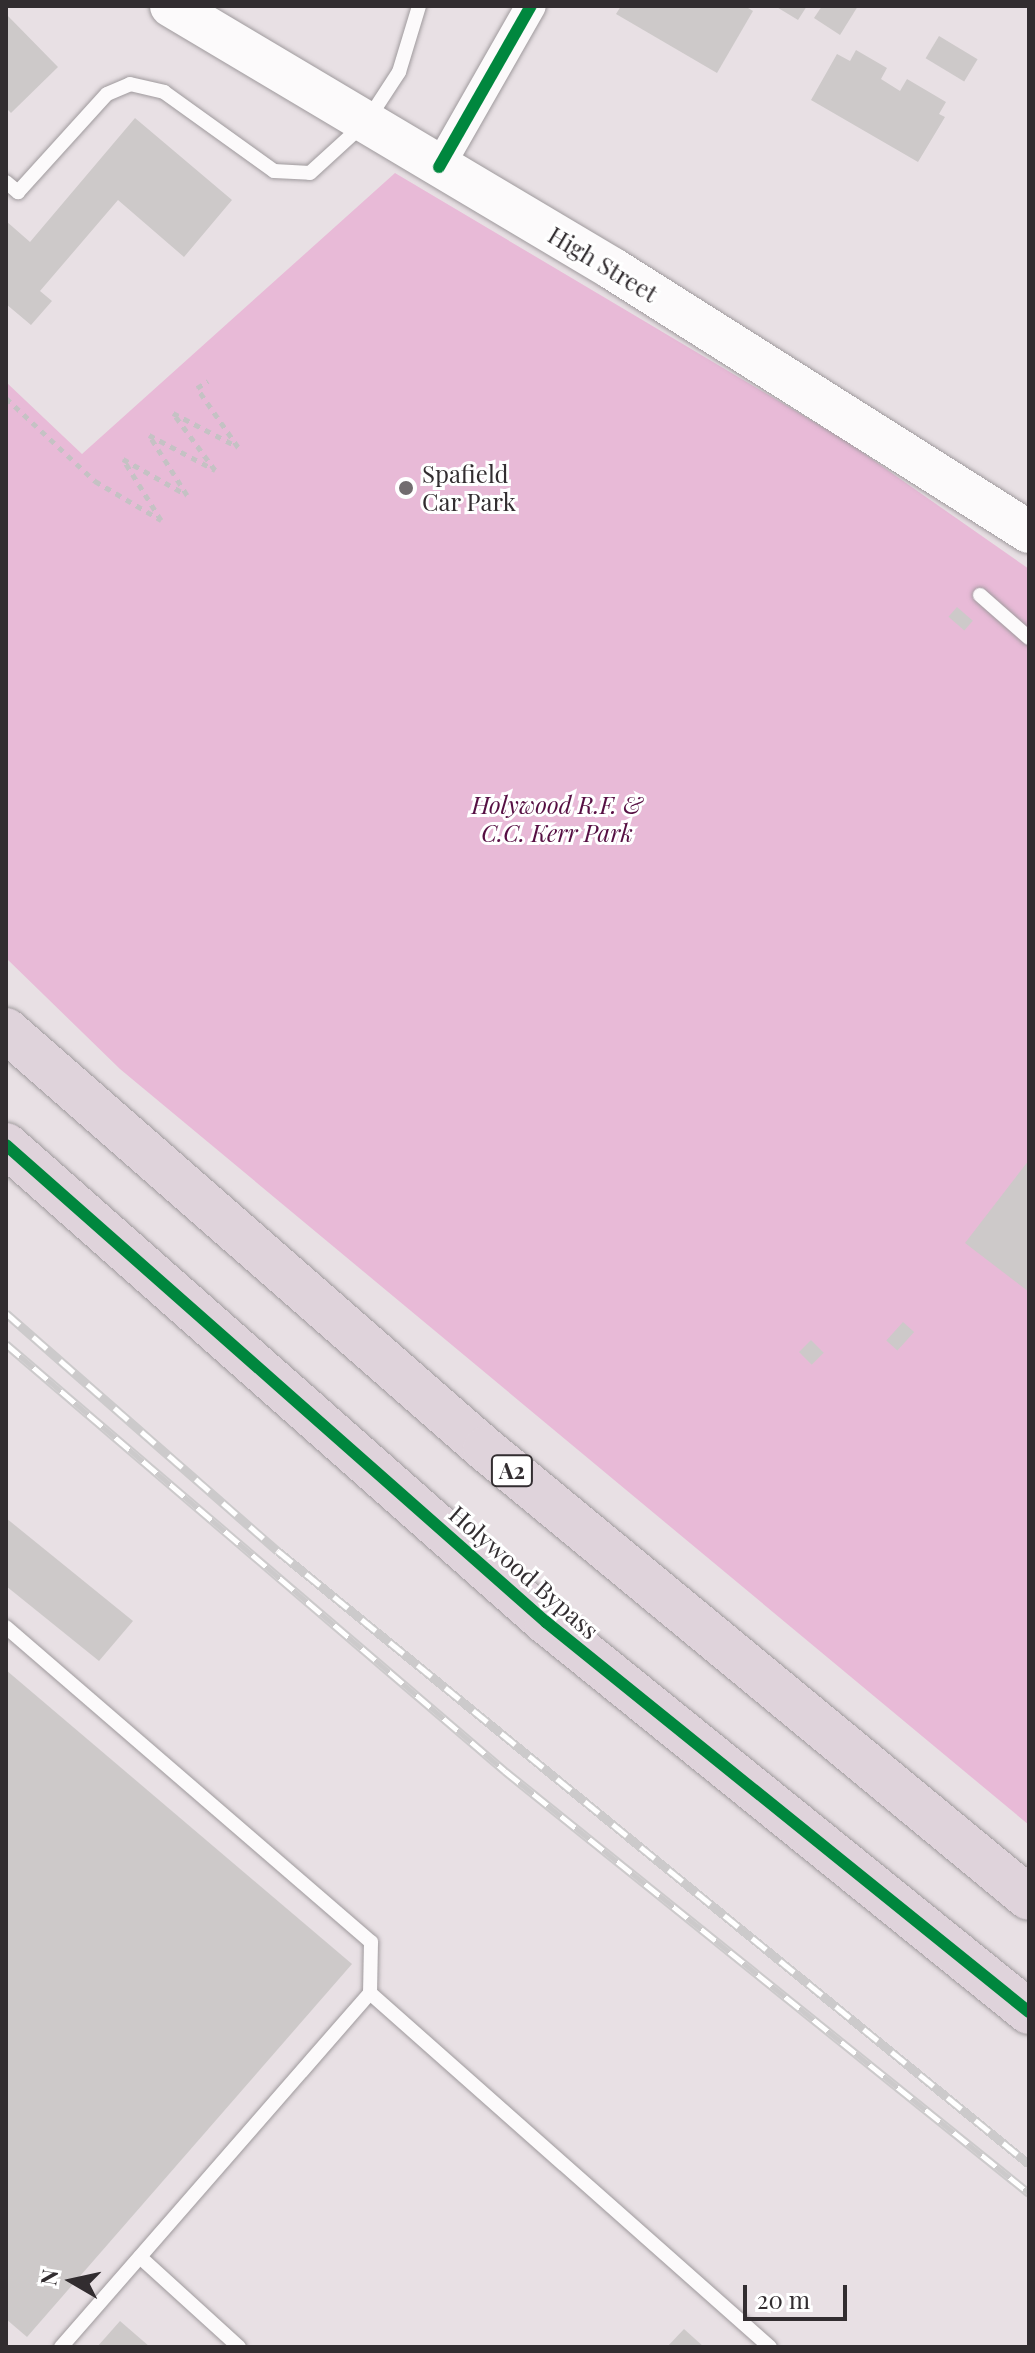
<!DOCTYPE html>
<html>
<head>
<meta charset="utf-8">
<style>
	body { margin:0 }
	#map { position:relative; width:1035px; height:2353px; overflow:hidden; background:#e8e0e4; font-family:"Playfair Display",serif }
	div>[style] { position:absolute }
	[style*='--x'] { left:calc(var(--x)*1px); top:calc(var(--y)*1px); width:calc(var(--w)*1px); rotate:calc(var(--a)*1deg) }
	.green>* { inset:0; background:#e8bad7 }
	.building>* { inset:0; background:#cdc9c9; transform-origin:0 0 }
	.path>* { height:5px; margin-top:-2.5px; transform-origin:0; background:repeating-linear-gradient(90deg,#c5c2c4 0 6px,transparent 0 12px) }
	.roads { filter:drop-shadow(0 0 2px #9f9a9d) drop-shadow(0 0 2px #9f9a9d) }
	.lane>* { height:14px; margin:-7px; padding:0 7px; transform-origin:7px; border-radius:7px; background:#fcfafb }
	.street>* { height:30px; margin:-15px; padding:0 15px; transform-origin:15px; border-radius:15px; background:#fcfafb }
	.secondary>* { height:42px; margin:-21px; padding:0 21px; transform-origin:21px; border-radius:21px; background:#fcfafb }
	.highway>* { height:44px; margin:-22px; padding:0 22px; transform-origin:22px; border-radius:22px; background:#dfd3db }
	.rail>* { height:9px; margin-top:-4.5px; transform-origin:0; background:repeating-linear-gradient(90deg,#fff 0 18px,#cccacb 0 36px); box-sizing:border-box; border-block:2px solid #cccacb }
	.cycleway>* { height:12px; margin:-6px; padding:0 6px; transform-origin:6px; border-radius:6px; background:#00873e }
	.dots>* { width:22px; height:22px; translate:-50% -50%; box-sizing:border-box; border:4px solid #fff; border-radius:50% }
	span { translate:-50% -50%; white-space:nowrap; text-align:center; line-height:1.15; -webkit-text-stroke:6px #fff; paint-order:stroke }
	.shield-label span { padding:2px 6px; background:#fff; border:2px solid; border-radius:6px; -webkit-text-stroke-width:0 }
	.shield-label { font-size:22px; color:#322d30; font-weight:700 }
	.street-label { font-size:24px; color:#322d30 }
	.poi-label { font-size:24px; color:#322d30 }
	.left { translate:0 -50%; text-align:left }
	.park-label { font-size:24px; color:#560f43; font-style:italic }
	.frame { position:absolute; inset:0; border:8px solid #322d30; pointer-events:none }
	.north { position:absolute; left:32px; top:2241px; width:80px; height:80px; -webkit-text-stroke:6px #fff; paint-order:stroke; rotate:279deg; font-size:22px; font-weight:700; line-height:32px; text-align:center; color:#322d30 }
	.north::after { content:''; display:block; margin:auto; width:28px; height:36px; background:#322d30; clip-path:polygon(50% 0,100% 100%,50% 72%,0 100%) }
	.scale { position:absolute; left:743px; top:2285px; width:104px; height:36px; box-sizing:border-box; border:4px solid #322d30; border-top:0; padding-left:10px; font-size:24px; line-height:28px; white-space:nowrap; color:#322d30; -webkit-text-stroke:6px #fff; paint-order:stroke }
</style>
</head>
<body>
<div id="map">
	<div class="green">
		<i style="clip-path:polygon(395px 173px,846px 441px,1029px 569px,1029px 1825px,120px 1069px,6px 958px,6px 382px,82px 454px)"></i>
	</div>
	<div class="building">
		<i style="clip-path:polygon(621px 6px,745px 6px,753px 11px,717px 73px,616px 14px)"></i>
		<i style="clip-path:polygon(775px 6px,807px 6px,798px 20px)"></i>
		<i style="clip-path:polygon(822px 6px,858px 6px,840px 35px,814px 18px)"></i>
		<i style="clip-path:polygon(6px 14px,58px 67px,11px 113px,6px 108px)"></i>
		<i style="left:939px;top:36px;width:45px;height:26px;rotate:31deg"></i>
		<i style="clip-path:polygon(856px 50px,887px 68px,881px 79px,900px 91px,907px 79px,946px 102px,939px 114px,945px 117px,918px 162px,811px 100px,837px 54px,850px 61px)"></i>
		<i style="clip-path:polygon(135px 118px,232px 200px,184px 257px,118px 200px,40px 291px,52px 301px,31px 325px,6px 304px,6px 221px,30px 242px)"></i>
		<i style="left:957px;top:607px;width:21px;height:13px;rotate:41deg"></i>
		<i style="clip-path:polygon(1029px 1160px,1029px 1292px,965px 1243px)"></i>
		<i style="left:903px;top:1322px;width:15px;height:25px;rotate:42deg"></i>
		<i style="left:811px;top:1340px;width:18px;height:17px;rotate:45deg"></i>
		<i style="clip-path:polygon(6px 1518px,133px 1621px,99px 1661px,6px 1586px)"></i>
		<i style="clip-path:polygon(6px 1670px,352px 1964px,27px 2337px,6px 2319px)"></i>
		<i style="clip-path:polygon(120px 2321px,150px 2347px,97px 2347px)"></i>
		<i style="clip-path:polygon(684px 2329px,704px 2347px,667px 2347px)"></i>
	</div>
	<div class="path">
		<i style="--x:6;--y:398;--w:122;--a:43"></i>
		<i style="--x:95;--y:481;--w:77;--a:30.6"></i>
		<i style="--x:161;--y:520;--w:72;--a:-121.9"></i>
		<i style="--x:123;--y:459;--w:73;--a:29.4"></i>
		<i style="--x:187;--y:495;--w:71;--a:-122.3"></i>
		<i style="--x:149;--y:435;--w:75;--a:27.9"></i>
		<i style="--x:215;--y:470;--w:71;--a:-126.4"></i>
		<i style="--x:173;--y:413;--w:73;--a:27.6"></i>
		<i style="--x:238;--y:447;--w:72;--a:-124.8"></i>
		<i style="--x:197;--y:388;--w:13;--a:-32"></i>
	</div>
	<div class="roads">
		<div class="lane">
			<i style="--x:6;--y:182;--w:16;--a:40"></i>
			<i style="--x:18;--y:192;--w:132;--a:-47.8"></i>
			<i style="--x:107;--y:94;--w:25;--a:-23"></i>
			<i style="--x:130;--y:84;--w:35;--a:13"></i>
			<i style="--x:164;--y:92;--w:135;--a:35.7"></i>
			<i style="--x:274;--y:171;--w:36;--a:3"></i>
			<i style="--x:310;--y:173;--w:77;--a:-42.4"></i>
			<i style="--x:367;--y:121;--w:59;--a:-56.9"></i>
			<i style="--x:399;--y:72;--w:69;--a:-73.1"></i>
			<i style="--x:980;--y:595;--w:65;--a:41.3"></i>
			<i style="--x:6;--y:1627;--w:482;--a:40.8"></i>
			<i style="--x:371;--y:1942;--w:51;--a:91.1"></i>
			<i style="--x:370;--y:1993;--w:470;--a:131.1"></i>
			<i style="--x:370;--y:1993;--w:534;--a:41.51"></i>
			<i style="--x:140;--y:2257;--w:134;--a:42.3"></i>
		</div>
		<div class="street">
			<i style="--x:439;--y:167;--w:185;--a:-60.3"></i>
		</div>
		<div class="secondary">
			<i style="--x:171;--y:6;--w:514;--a:30.75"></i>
			<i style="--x:613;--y:269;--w:492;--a:32.3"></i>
		</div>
		<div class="highway">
			<i style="--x:6;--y:1030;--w:636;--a:41.18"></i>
			<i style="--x:485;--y:1449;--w:705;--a:39.54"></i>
			<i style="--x:6;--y:1145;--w:721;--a:41.46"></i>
			<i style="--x:546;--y:1622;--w:621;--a:38.92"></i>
		</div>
	</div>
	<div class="rail">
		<i style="--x:6;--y:1313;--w:361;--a:41.2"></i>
		<i style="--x:278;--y:1551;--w:969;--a:39.22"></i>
		<i style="--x:6;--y:1344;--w:657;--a:40.55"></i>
		<i style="--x:505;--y:1771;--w:673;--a:38.85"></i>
	</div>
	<div class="cycleway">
		<i style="--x:439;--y:167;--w:185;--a:-60.3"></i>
		<i style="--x:6;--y:1145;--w:721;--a:41.46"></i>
		<i style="--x:546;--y:1622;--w:621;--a:38.92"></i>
	</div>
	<div class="dots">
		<i style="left:406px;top:488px;background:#726c6f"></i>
	</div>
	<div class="shield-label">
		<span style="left:512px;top:1471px">A2</span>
	</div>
	<div class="street-label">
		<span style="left:603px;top:264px;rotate:31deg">High Street</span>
		<span style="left:524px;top:1572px;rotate:41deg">Holywood Bypass</span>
	</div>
	<div class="poi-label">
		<span class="left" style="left:422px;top:488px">Spafield<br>Car Park</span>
	</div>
	<div class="park-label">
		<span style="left:557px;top:819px">Holywood R.F. &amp;<br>C.C. Kerr Park</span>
	</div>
	<div class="frame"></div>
	<div class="north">N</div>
	<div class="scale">20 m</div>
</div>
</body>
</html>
